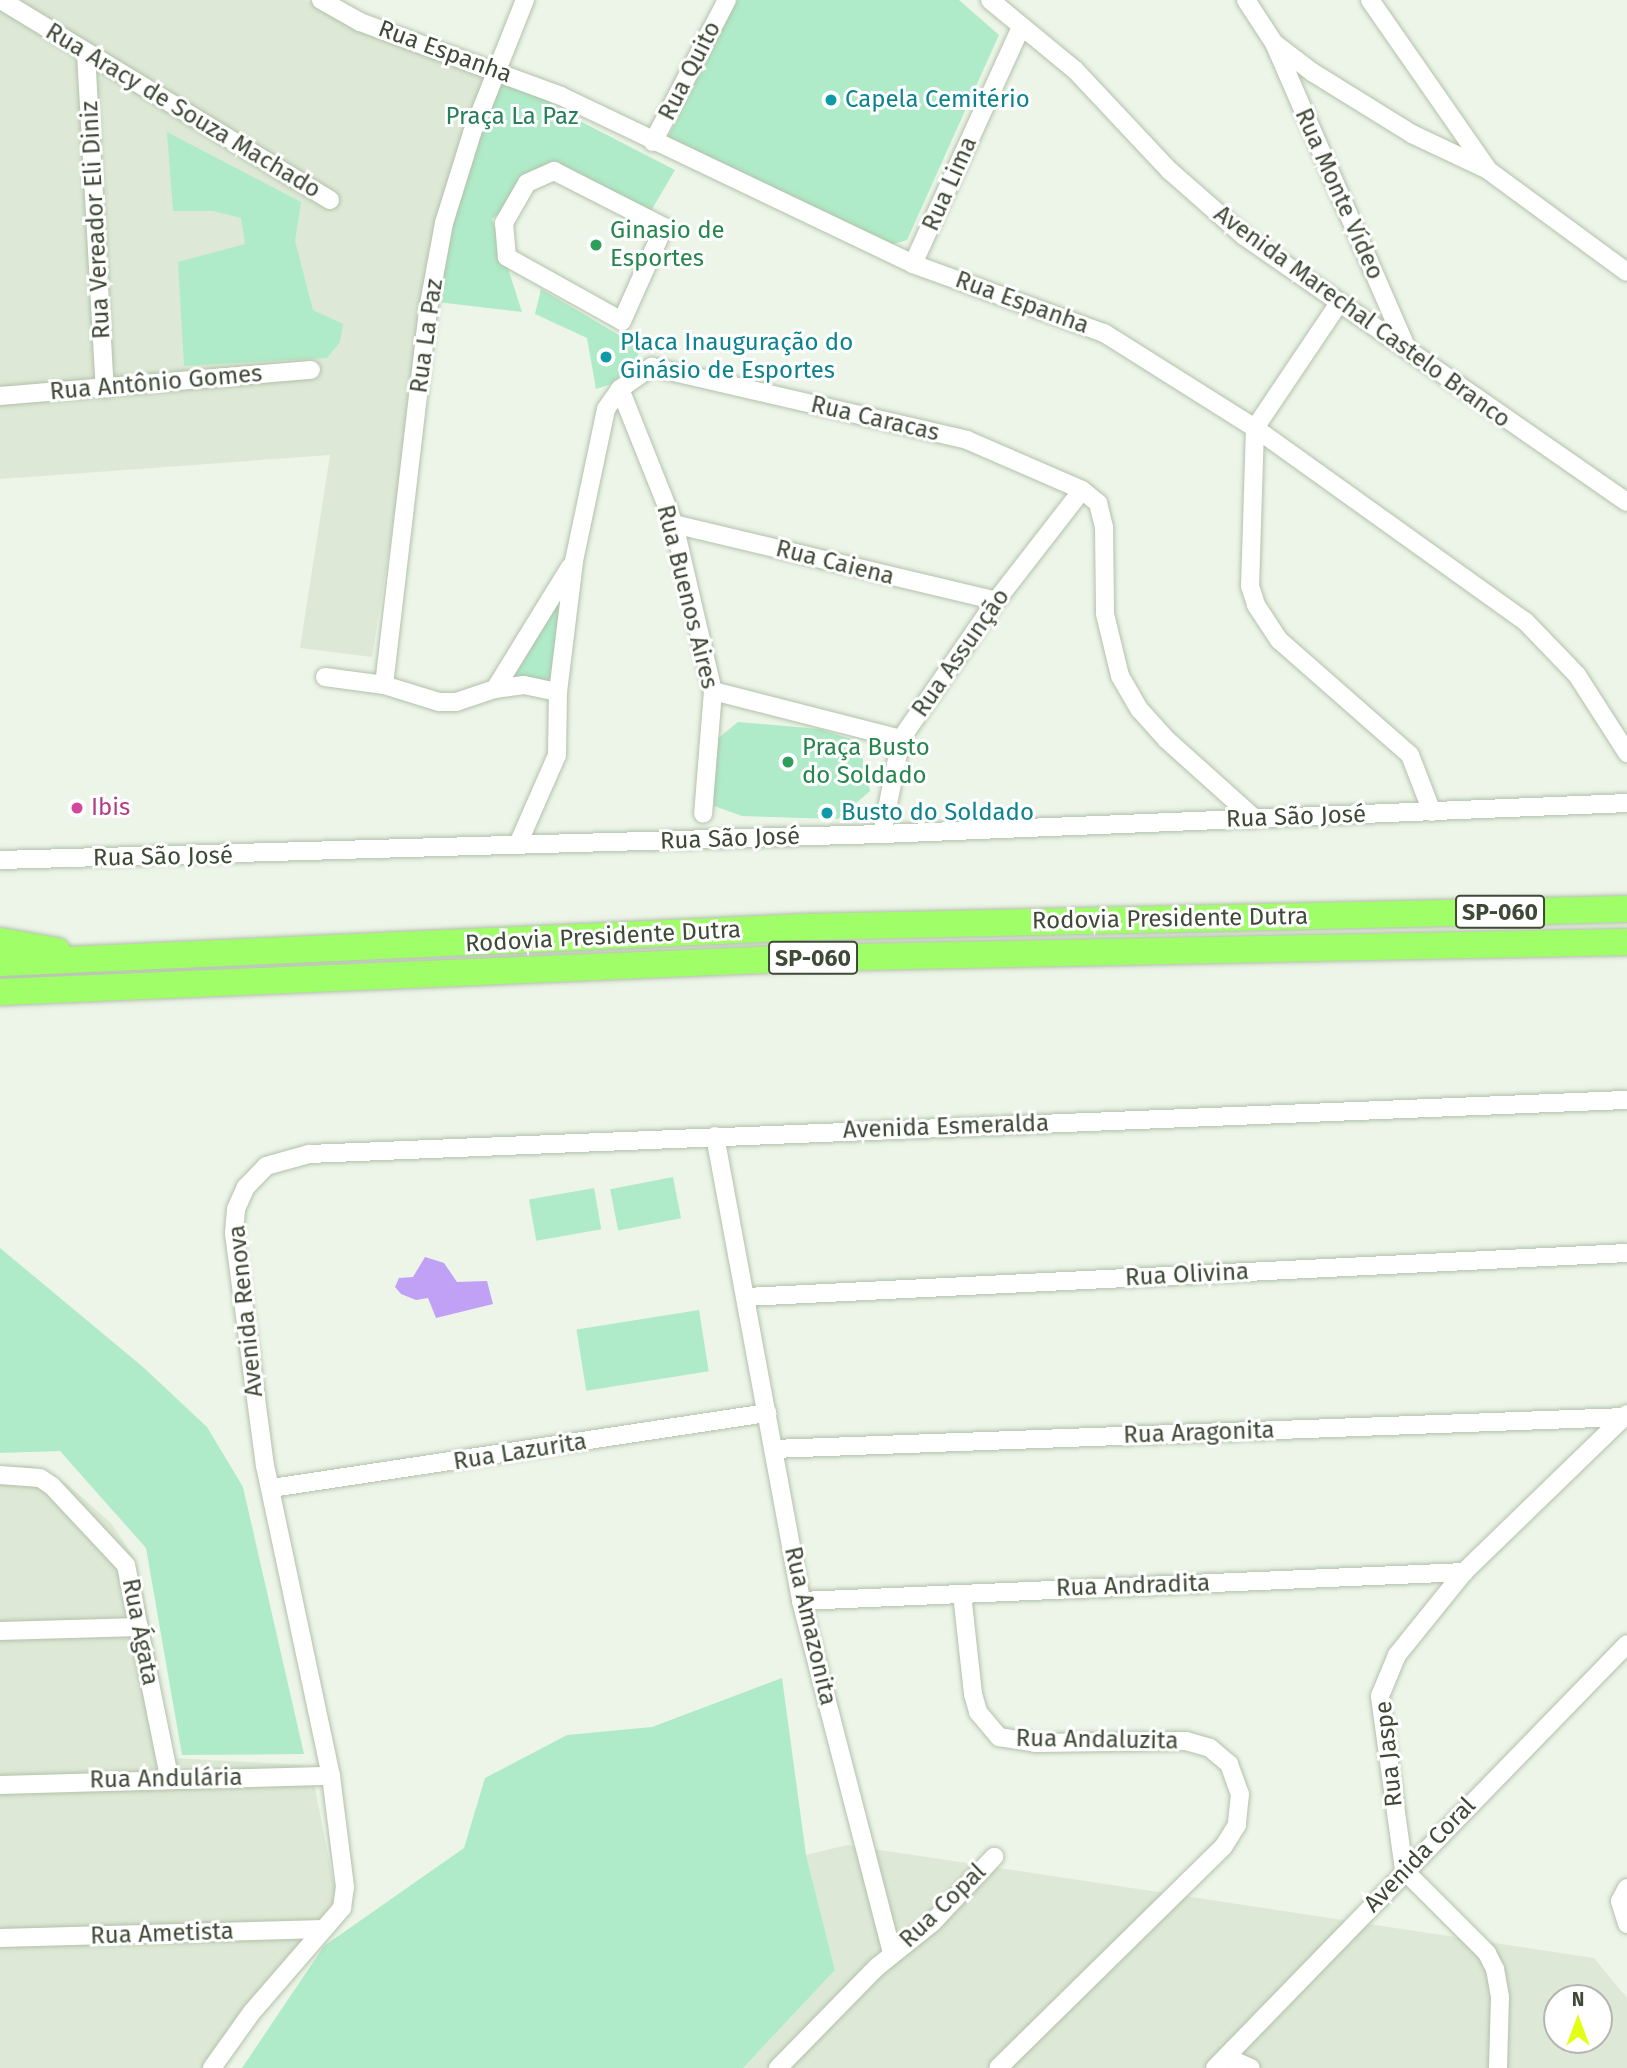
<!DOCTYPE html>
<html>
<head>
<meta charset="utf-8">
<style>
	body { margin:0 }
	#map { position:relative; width:1627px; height:2068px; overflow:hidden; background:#ecf5e8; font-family:"Fira Sans",sans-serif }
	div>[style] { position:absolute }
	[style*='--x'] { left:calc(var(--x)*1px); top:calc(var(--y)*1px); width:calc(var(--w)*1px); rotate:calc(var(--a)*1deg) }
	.residential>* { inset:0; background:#dde9d6 }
	.green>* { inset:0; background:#afebc8; transform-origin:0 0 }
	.water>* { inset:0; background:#c1a1f5 }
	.roads { filter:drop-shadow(0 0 2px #b3c1aa) drop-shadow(0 0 2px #b3c1aa) }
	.minor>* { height:18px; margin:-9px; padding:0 9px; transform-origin:9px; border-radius:9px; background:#fff }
	.highway>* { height:26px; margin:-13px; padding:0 13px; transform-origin:13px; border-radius:13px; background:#a0ff69 }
	.dots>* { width:19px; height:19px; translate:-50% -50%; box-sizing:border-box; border:4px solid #fff; border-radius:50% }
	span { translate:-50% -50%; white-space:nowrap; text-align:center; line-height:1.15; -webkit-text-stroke:6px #fff; paint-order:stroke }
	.shield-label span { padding:2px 5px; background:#fff; border:2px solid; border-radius:5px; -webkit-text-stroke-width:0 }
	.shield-label { font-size:23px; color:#3e4936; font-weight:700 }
	.street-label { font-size:24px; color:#3e4936 }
	.culture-label { font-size:24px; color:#0d838f }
	.left { translate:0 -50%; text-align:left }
	.park-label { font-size:24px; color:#257f5a }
	.leisure-label { font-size:24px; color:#27864d }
	.hotel-label { font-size:24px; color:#b23c85 }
	.north { position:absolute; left:1543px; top:1984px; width:70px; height:70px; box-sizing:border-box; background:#fff; border:2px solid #b2b6af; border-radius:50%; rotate:0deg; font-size:19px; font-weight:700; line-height:28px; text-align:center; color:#3e4936 }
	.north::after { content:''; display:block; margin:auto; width:24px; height:32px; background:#e3ff15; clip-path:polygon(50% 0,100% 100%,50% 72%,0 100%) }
</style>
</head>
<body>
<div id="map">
	<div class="residential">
		<i style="clip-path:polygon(0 0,306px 0,486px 74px,443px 214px,372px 657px,300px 648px,330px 455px,0 479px)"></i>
		<i style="clip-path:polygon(0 1466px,30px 1466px,67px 1484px,111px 1523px,133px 1556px,143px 1589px,173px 1758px,303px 1765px,315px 1788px,337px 1901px,224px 2068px,0 2068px)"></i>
		<i style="clip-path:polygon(evenodd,847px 1845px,1594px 1958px,1627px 1998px,1627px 2068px,743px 2068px,835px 1970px,806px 1855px,847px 1845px,1557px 1998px,1599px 1998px,1599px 2040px,1557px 2040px,1557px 1998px)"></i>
	</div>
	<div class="green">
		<i style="clip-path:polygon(737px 0,959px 0,999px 35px,907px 240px,890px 245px,668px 137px)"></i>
		<i style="clip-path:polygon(490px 73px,532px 90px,572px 117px,675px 170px,648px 216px,558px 168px,492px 219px,522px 312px,437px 302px,448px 220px)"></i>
		<i style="clip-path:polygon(167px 132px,301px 202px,295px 241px,313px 310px,343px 324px,340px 342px,327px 358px,184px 366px,178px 262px,245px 244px,241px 218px,213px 211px,173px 211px)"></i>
		<i style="clip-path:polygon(541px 289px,641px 348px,635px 362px,611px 384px,596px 389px,587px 338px,535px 314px)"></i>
		<i style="clip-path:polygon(564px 586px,555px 683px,510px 678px)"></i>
		<i style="clip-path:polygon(738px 722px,819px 729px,851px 739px,861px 752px,870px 791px,838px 819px,742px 816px,714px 806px,711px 773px,716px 740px)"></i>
		<i style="left:673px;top:1177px;width:42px;height:64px;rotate:79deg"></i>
		<i style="left:594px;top:1188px;width:42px;height:66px;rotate:80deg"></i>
		<i style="clip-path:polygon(0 1248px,143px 1367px,207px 1427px,243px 1487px,304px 1754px,182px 1755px,146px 1548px,60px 1451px,0 1453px)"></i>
		<i style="left:699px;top:1310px;width:62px;height:124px;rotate:81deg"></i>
		<i style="clip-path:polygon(782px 1678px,806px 1855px,835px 1970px,743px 2068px,242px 2068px,324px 1946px,464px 1848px,485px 1778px,567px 1735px,652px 1727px)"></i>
	</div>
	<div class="water">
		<i style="clip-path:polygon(425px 1257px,444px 1263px,457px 1282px,487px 1281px,493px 1304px,436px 1318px,428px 1298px,416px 1300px,401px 1294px,395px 1287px,399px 1278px,413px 1277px)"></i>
	</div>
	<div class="roads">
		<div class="minor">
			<i style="--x:1;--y:0;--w:385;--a:31.3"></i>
			<i style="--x:321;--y:0;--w:45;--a:29.4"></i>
			<i style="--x:360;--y:22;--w:214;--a:20.2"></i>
			<i style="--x:561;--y:96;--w:390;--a:25.5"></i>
			<i style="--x:913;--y:264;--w:203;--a:19.9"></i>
			<i style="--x:1104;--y:333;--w:178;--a:32.2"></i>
			<i style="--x:1255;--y:428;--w:332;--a:35.6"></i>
			<i style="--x:1525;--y:621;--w:75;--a:46.1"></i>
			<i style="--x:1577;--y:675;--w:93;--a:57.3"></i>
			<i style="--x:990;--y:0;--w:110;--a:39.5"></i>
			<i style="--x:1075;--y:70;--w:139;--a:46.8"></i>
			<i style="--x:1170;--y:171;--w:98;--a:41.3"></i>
			<i style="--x:1244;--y:236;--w:466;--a:34.8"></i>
			<i style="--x:1246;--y:0;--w:51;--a:56.9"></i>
			<i style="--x:1274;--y:43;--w:48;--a:37.3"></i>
			<i style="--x:1312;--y:72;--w:118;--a:31.8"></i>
			<i style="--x:1412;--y:134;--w:84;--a:25.3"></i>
			<i style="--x:1370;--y:0;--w:207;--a:55.2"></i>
			<i style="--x:1488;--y:170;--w:172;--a:36.3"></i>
			<i style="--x:1274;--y:43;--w:328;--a:66.5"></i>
			<i style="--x:86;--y:53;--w:336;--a:86.8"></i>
			<i style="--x:653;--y:142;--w:160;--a:-62.5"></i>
			<i style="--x:554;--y:171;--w:123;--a:27"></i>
			<i style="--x:664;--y:227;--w:103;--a:114.1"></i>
			<i style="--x:622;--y:321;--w:132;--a:-150.9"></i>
			<i style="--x:507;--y:257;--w:34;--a:-95"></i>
			<i style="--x:504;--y:223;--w:46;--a:-60.1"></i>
			<i style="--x:527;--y:183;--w:30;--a:-24"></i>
			<i style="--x:913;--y:264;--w:260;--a:-65.5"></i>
			<i style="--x:1339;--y:303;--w:151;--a:123.9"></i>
			<i style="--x:1255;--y:428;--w:158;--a:91.8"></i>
			<i style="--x:1250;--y:586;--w:20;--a:72"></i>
			<i style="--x:1256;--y:605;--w:42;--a:56.7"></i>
			<i style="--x:1279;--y:640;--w:174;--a:41.3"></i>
			<i style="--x:1410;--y:755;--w:61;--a:68.9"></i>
			<i style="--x:620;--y:389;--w:145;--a:68.2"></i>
			<i style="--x:674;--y:524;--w:171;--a:76.9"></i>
			<i style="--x:713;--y:691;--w:123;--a:94.6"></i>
			<i style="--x:0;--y:396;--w:312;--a:-4.8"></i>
			<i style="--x:674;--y:524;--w:331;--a:13.4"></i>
			<i style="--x:325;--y:677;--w:60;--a:7.7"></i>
			<i style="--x:384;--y:685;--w:58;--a:17.2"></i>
			<i style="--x:439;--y:702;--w:17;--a:0"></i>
			<i style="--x:456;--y:702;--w:41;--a:-18.4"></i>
			<i style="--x:495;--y:689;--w:143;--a:-58.4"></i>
			<i style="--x:384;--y:685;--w:384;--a:-83.3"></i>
			<i style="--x:429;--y:304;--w:82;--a:-79.5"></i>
			<i style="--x:444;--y:223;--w:94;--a:-72.7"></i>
			<i style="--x:472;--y:133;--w:143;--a:-68.3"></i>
			<i style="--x:495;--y:689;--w:29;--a:-8"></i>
			<i style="--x:524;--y:685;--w:35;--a:12"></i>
			<i style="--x:713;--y:691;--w:194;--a:14.3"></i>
			<i style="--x:882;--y:834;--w:97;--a:-78.7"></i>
			<i style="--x:901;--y:739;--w:168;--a:-55.5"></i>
			<i style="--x:996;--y:601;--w:140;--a:-52.2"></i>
			<i style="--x:518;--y:844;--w:97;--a:-66.3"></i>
			<i style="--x:557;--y:755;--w:63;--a:-89.1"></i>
			<i style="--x:558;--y:692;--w:132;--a:-83"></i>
			<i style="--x:574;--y:561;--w:155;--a:-78.1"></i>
			<i style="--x:606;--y:409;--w:24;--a:-55"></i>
			<i style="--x:620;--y:389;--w:39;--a:-35"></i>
			<i style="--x:652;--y:367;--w:323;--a:13"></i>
			<i style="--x:967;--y:440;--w:125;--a:23.5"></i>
			<i style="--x:1082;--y:490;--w:21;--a:39"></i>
			<i style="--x:1098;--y:503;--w:25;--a:76"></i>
			<i style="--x:1104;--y:527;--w:87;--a:89.3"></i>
			<i style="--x:1105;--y:614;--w:64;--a:76.4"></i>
			<i style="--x:1120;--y:676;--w:39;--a:60"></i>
			<i style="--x:1140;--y:710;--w:40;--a:48"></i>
			<i style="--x:1167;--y:740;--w:118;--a:41.9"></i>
			<i style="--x:0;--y:860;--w:882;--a:-1.69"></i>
			<i style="--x:882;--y:834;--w:746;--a:-2.38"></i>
			<i style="--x:715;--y:1136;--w:473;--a:79.5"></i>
			<i style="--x:801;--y:1601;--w:365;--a:75.5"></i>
			<i style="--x:746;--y:1297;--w:882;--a:-2.86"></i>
			<i style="--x:773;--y:1449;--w:852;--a:-2.15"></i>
			<i style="--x:0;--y:1475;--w:40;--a:4.3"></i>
			<i style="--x:40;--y:1478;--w:14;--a:34"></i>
			<i style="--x:52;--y:1486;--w:108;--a:46.9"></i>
			<i style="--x:126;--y:1565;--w:216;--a:78.5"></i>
			<i style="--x:272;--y:1488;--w:501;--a:-8.62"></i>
			<i style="--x:962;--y:1594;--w:101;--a:83.7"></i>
			<i style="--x:973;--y:1694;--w:19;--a:74"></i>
			<i style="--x:978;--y:1712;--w:33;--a:50"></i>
			<i style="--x:999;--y:1737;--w:36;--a:9"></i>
			<i style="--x:1035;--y:1743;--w:151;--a:-0.8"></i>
			<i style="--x:1186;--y:1741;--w:25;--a:16"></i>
			<i style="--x:1210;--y:1748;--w:25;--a:40"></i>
			<i style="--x:1229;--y:1764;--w:32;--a:70"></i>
			<i style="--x:1240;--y:1794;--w:31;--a:96"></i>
			<i style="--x:1237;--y:1825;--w:26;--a:122"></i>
			<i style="--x:1223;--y:1847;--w:315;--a:135.5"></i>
			<i style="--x:801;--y:1601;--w:664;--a:-2.5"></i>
			<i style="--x:0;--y:1631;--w:139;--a:-1.6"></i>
			<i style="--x:0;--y:1785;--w:331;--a:-1.6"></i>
			<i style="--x:1627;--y:1888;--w:15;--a:118"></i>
			<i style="--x:1620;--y:1901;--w:24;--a:73"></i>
			<i style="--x:0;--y:1938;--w:324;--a:-1.6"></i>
			<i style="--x:1226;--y:2057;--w:27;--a:24"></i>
			<i style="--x:212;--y:2068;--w:69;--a:-54.5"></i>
			<i style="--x:252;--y:2012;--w:138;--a:-49.1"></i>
			<i style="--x:342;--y:1908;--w:21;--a:-82"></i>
			<i style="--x:345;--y:1887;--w:112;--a:-97.2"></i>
			<i style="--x:331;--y:1776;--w:317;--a:-102"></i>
			<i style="--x:265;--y:1466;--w:235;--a:-97.6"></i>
			<i style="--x:234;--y:1233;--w:24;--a:-85"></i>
			<i style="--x:236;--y:1209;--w:24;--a:-66"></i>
			<i style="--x:246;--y:1187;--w:29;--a:-46"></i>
			<i style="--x:266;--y:1166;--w:45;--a:-15.6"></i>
			<i style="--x:309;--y:1154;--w:1319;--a:-2.35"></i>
			<i style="--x:778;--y:2068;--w:141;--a:-45.6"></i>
			<i style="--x:877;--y:1967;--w:70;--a:-38.7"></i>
			<i style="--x:932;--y:1923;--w:91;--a:-46.8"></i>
			<i style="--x:1215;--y:2068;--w:591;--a:-45.82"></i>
			<i style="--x:1498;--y:2068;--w:71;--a:-88.4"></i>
			<i style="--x:1500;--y:1997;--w:28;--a:-100"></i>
			<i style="--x:1495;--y:1969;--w:18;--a:-117"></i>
			<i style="--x:1487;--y:1953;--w:117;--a:-135"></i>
			<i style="--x:1404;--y:1870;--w:176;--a:-97.9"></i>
			<i style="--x:1380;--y:1696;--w:44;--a:-67.5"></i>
			<i style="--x:1397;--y:1655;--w:107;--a:-51.1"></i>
			<i style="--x:1464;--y:1572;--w:227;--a:-44.1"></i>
		</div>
		<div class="highway">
			<i style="--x:0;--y:941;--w:58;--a:10"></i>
			<i style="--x:0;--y:963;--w:806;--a:-2.56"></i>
			<i style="--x:805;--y:927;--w:822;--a:-1.25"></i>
			<i style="--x:0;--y:992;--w:808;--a:-2.41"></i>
			<i style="--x:807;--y:958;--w:820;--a:-1.12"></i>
		</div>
	</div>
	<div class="dots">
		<i style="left:831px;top:100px;background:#0f9aa8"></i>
		<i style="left:596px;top:245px;background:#2e9e5b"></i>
		<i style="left:606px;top:357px;background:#0f9aa8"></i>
		<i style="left:788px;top:762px;background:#2e9e5b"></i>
		<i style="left:77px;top:808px;background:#d1479c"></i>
		<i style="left:827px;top:813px;background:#0f9aa8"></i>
	</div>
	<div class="shield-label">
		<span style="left:1500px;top:912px">SP-060</span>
		<span style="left:813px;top:958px">SP-060</span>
	</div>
	<div class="street-label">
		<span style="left:445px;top:52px;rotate:20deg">Rua Espanha</span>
		<span style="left:690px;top:71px;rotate:-63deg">Rua Quito</span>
		<span style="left:183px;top:111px;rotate:31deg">Rua Aracy de Souza Machado</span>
		<span style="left:950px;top:184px;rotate:-66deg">Rua Lima</span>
		<span style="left:1339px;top:194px;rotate:66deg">Rua Monte Vídeo</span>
		<span style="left:96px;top:220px;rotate:-93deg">Rua Vereador Eli Diniz</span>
		<span style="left:1022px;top:303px;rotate:20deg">Rua Espanha</span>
		<span style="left:1362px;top:317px;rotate:36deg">Avenida Marechal Castelo Branco</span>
		<span style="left:427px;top:336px;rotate:-82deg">Rua La Paz</span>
		<span style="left:156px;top:383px;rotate:-5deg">Rua Antônio Gomes</span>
		<span style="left:875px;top:419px;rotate:13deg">Rua Caracas</span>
		<span style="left:835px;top:563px;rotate:14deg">Rua Caiena</span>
		<span style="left:687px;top:597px;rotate:76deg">Rua Buenos Aires</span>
		<span style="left:961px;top:653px;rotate:-55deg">Rua Assunção</span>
		<span style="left:1296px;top:817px;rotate:-2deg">Rua São José</span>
		<span style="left:730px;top:839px;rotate:-2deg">Rua São José</span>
		<span style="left:163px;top:857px;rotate:-1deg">Rua São José</span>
		<span style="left:1170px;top:919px;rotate:-1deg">Rodovia Presidente Dutra</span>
		<span style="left:603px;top:937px;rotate:-3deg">Rodovia Presidente Dutra</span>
		<span style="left:946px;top:1127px;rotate:-2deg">Avenida Esmeralda</span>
		<span style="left:1187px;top:1275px;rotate:-3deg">Rua Olivina</span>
		<span style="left:246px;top:1311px;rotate:-96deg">Avenida Renova</span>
		<span style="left:1199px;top:1433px;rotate:-2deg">Rua Aragonita</span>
		<span style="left:520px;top:1452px;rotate:-9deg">Rua Lazurita</span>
		<span style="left:1133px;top:1586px;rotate:-2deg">Rua Andradita</span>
		<span style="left:810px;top:1626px;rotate:77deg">Rua Amazonita</span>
		<span style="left:140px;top:1632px;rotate:79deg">Rua Ágata</span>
		<span style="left:1097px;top:1740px;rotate:1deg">Rua Andaluzita</span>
		<span style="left:1389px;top:1754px;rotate:-96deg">Rua Jaspe</span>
		<span style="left:166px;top:1779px;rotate:-1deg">Rua Andulária</span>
		<span style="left:1420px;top:1855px;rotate:-46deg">Avenida Coral</span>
		<span style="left:943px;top:1906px;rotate:-44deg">Rua Copal</span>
		<span style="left:162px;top:1934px;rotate:-2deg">Rua Ametista</span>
	</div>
	<div class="culture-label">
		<span class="left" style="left:845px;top:100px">Capela Cemitério</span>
		<span class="left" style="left:620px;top:357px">Placa Inauguração do<br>Ginásio de Esportes</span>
		<span class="left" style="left:841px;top:813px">Busto do Soldado</span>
	</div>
	<div class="park-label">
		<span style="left:512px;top:117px">Praça La Paz</span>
	</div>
	<div class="leisure-label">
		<span class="left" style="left:610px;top:245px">Ginasio de<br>Esportes</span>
		<span class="left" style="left:802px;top:762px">Praça Busto<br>do Soldado</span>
	</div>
	<div class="hotel-label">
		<span class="left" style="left:91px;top:808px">Ibis</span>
	</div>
	<div class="north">N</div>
</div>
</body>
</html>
